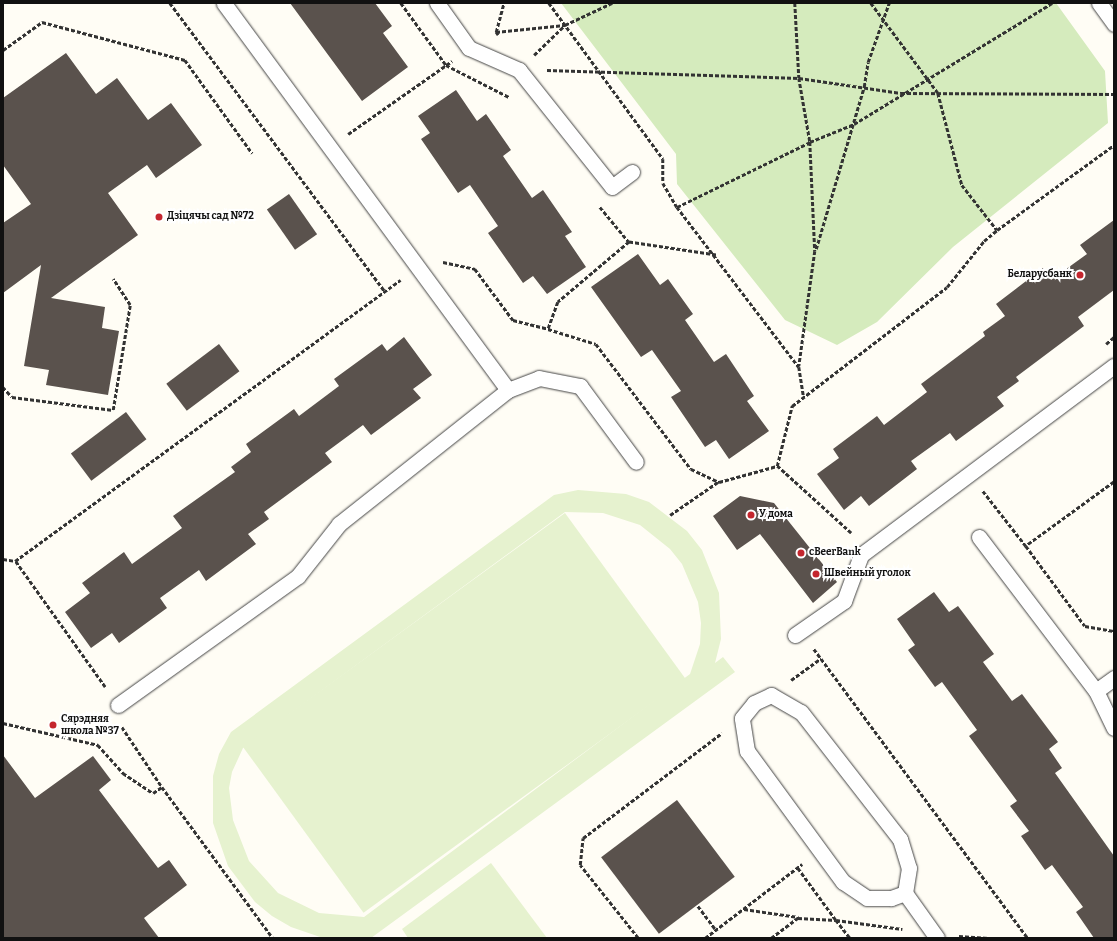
<!DOCTYPE html>
<html>
<head>
<meta charset="utf-8">
<style>
	body { margin:0 }
	#map { position:relative; width:1117px; height:941px; overflow:hidden; background:#fffdf5; font-family:Bitter,serif }
	div>[style] { position:absolute }
	[style*='--x'] { left:calc(var(--x)*1px); top:calc(var(--y)*1px); width:calc(var(--w)*1px); rotate:calc(var(--a)*1deg) }
	.green>* { inset:0; background:#d5ebbd }
	.pitch>* { inset:0; background:#e6f2cf; transform-origin:0 0 }
	.building>* { inset:0; background:#5a524d; transform-origin:0 0 }
	.path>* { height:2.5px; margin-top:-1.25px; transform-origin:0; background:repeating-linear-gradient(90deg,#333 0 4px,transparent 0 6px) }
	.roads { filter:drop-shadow(0 0 1px #444) drop-shadow(0 0 1px #444) }
	.lane>* { height:15px; margin:-7.5px; padding:0 7.5px; transform-origin:7.5px; border-radius:7.5px; background:#fff }
	.dots>* { width:11px; height:11px; translate:-50% -50%; box-sizing:border-box; border:2px solid #fff; border-radius:50% }
	span { translate:-50% -50%; white-space:nowrap; text-align:center; line-height:1.15; -webkit-text-stroke:4px #fff; paint-order:stroke }
	.poi-label { font-size:10px; color:#111; font-weight:700 }
	.left { translate:0 -50%; text-align:left }
	.right { translate:-100% -50%; text-align:right }
	.frame { position:absolute; inset:0; border:4px solid #111; pointer-events:none }
</style>
</head>
<body>
<div id="map">
	<div class="green">
		<i style="clip-path:polygon(561px 3px,1056px 3px,1105px 71px,1108px 123px,953px 247px,877px 322px,837px 345px,785px 320px,677px 184px,676px 154px)"></i>
	</div>
	<div class="pitch">
		<i style="clip-path:polygon(evenodd,578px 490px,626px 494px,649px 502px,687px 531px,702px 550px,719px 593px,721px 639px,715px 663px,723px 657px,735px 672px,371px 938px,323px 938px,291px 927px,272px 916px,255px 902px,228px 866px,213px 823px,213px 776px,219px 754px,231px 732px,554px 495px,578px 490px,565px 512px,603px 513px,640px 525px,670px 549px,682px 564px,698px 602px,701px 623px,700px 644px,690px 674px,364px 917px,319px 913px,278px 893px,249px 861px,233px 820px,229px 788px,232px 772px,243px 748px,565px 512px)"></i>
		<i style="left:565px;top:513px;width:205px;height:398px;rotate:54deg"></i>
		<i style="clip-path:polygon(491px 863px,547px 938px,408px 938px,402px 929px)"></i>
	</div>
	<div class="building">
		<i style="clip-path:polygon(290px 3px,375px 3px,392px 26px,383px 33px,408px 67px,362px 101px)"></i>
		<i style="clip-path:polygon(66px 53px,96px 94px,117px 78px,148px 120px,171px 103px,202px 145px,156px 178px,147px 165px,108px 193px,138px 235px,51px 298px,105px 307px,102px 328px,119px 331px,108px 395px,46px 385px,49px 370px,24px 366px,41px 265px,3px 293px,3px 223px,31px 204px,3px 165px,3px 98px)"></i>
		<i style="clip-path:polygon(456px 90px,477px 121px,486px 114px,511px 150px,503px 156px,532px 198px,543px 190px,572px 232px,565px 236px,586px 267px,547px 294px,533px 276px,523px 283px,488px 233px,498px 226px,470px 185px,458px 193px,421px 139px,430px 133px,418px 116px)"></i>
		<i style="left:289px;top:194px;width:49px;height:27px;rotate:55deg"></i>
		<i style="clip-path:polygon(1114px 220px,1114px 290px,1078px 317px,1084px 326px,1016px 377px,1019px 381px,997px 397px,1004px 406px,956px 441px,950px 433px,911px 461px,917px 469px,869px 506px,861px 496px,844px 510px,817px 474px,839px 458px,833px 449px,877px 416px,884px 425px,927px 392px,921px 384px,985px 336px,983px 332px,1005px 316px,996px 304px,1043px 268px,1051px 280px,1087px 254px,1080px 245px)"></i>
		<i style="clip-path:polygon(638px 254px,660px 285px,668px 279px,693px 314px,685px 320px,714px 362px,726px 354px,754px 396px,747px 401px,769px 431px,729px 459px,716px 440px,705px 447px,671px 397px,681px 391px,652px 350px,641px 357px,591px 287px)"></i>
		<i style="clip-path:polygon(404px 337px,432px 375px,413px 389px,421px 398px,371px 435px,363px 425px,325px 453px,332px 462px,264px 512px,269px 519px,248px 534px,256px 544px,206px 581px,199px 570px,160px 598px,167px 608px,119px 643px,112px 633px,91px 648px,65px 612px,90px 593px,82px 583px,124px 552px,132px 564px,182px 528px,173px 516px,235px 472px,231px 467px,251px 452px,246px 444px,294px 409px,299px 416px,339px 386px,334px 379px,382px 344px,387px 351px)"></i>
		<i style="left:219px;top:344px;width:34px;height:66px;rotate:53deg"></i>
		<i style="left:126px;top:412px;width:34px;height:69px;rotate:53deg"></i>
		<i style="clip-path:polygon(740px 496px,774px 503px,837px 582px,813px 603px,760px 534px,737px 550px,713px 516px)"></i>
		<i style="clip-path:polygon(934px 592px,949px 612px,958px 606px,994px 654px,983px 662px,1012px 701px,1022px 694px,1058px 742px,1049px 749px,1062px 768px,1055px 773px,1114px 856px,1114px 938px,1094px 938px,1076px 912px,1083px 907px,1052px 865px,1045px 870px,1021px 836px,1029px 831px,1010px 806px,1017px 801px,969px 736px,977px 730px,942px 682px,935px 687px,908px 650px,915px 645px,897px 619px)"></i>
		<i style="clip-path:polygon(3px 755px,35px 798px,93px 756px,111px 780px,99px 790px,158px 868px,169px 860px,187px 885px,144px 918px,159px 938px,3px 938px)"></i>
		<i style="left:677px;top:800px;width:96px;height:95px;rotate:53deg"></i>
	</div>
	<div class="path">
		<i style="--x:170;--y:3;--w:359;--a:53.3"></i>
		<i style="--x:401;--y:3;--w:77;--a:54"></i>
		<i style="--x:446;--y:65;--w:71;--a:26.9"></i>
		<i style="--x:549;--y:3;--w:193;--a:53.8"></i>
		<i style="--x:663;--y:159;--w:24;--a:90"></i>
		<i style="--x:663;--y:183;--w:28;--a:60"></i>
		<i style="--x:677;--y:207;--w:201;--a:52.7"></i>
		<i style="--x:799;--y:367;--w:30;--a:81"></i>
		<i style="--x:795;--y:3;--w:75;--a:86.9"></i>
		<i style="--x:799;--y:78;--w:65;--a:80.2"></i>
		<i style="--x:810;--y:142;--w:48;--a:-22.2"></i>
		<i style="--x:854;--y:124;--w:232;--a:-31.4"></i>
		<i style="--x:871;--y:3;--w:112;--a:53.3"></i>
		<i style="--x:938;--y:93;--w:95;--a:75.4"></i>
		<i style="--x:962;--y:185;--w:57;--a:52.1"></i>
		<i style="--x:496;--y:32;--w:30;--a:-75"></i>
		<i style="--x:498;--y:35;--w:4;--a:-124"></i>
		<i style="--x:496;--y:32;--w:69;--a:-5.8"></i>
		<i style="--x:565;--y:25;--w:52;--a:-25.1"></i>
		<i style="--x:3;--y:50;--w:48;--a:-35.7"></i>
		<i style="--x:42;--y:22;--w:148;--a:14.9"></i>
		<i style="--x:185;--y:60;--w:115;--a:54.2"></i>
		<i style="--x:534;--y:55;--w:43;--a:-44.1"></i>
		<i style="--x:547;--y:70;--w:252;--a:1.8"></i>
		<i style="--x:799;--y:78;--w:103;--a:8.4"></i>
		<i style="--x:901;--y:93;--w:213;--a:0.3"></i>
		<i style="--x:348;--y:134;--w:127;--a:-35.1"></i>
		<i style="--x:600;--y:207;--w:45;--a:50.4"></i>
		<i style="--x:677;--y:207;--w:148;--a:-26"></i>
		<i style="--x:810;--y:142;--w:109;--a:87.4"></i>
		<i style="--x:815;--y:251;--w:116;--a:97.9"></i>
		<i style="--x:816;--y:249;--w:169;--a:-73.5"></i>
		<i style="--x:864;--y:87;--w:25;--a:-81"></i>
		<i style="--x:868;--y:62;--w:63;--a:-70.4"></i>
		<i style="--x:716;--y:255;--w:88;--a:-171.5"></i>
		<i style="--x:629;--y:242;--w:93;--a:139.8"></i>
		<i style="--x:558;--y:302;--w:29;--a:110"></i>
		<i style="--x:548;--y:329;--w:50;--a:17.4"></i>
		<i style="--x:596;--y:344;--w:157;--a:52.8"></i>
		<i style="--x:691;--y:469;--w:31;--a:25"></i>
		<i style="--x:719;--y:482;--w:60;--a:-15.4"></i>
		<i style="--x:443;--y:262;--w:33;--a:12"></i>
		<i style="--x:475;--y:269;--w:64;--a:53.3"></i>
		<i style="--x:513;--y:320;--w:36;--a:14"></i>
		<i style="--x:1106;--y:344;--w:11;--a:-41"></i>
		<i style="--x:3;--y:387;--w:13;--a:48"></i>
		<i style="--x:12;--y:397;--w:102;--a:7.3"></i>
		<i style="--x:113;--y:410;--w:106;--a:-80.8"></i>
		<i style="--x:130;--y:305;--w:31;--a:-123"></i>
		<i style="--x:1114;--y:482;--w:109;--a:144"></i>
		<i style="--x:1026;--y:546;--w:99;--a:53.6"></i>
		<i style="--x:1085;--y:626;--w:29;--a:10"></i>
		<i style="--x:983;--y:491;--w:70;--a:52"></i>
		<i style="--x:670;--y:515;--w:58;--a:-34.5"></i>
		<i style="--x:851;--y:533;--w:100;--a:-137.8"></i>
		<i style="--x:777;--y:466;--w:62;--a:-76"></i>
		<i style="--x:792;--y:406;--w:195;--a:-37.5"></i>
		<i style="--x:947;--y:287;--w:59;--a:-51.2"></i>
		<i style="--x:984;--y:241;--w:17;--a:-40"></i>
		<i style="--x:997;--y:230;--w:145;--a:-36"></i>
		<i style="--x:3;--y:559;--w:12;--a:9"></i>
		<i style="--x:814;--y:649;--w:360;--a:53.5"></i>
		<i style="--x:791;--y:680;--w:37;--a:-36"></i>
		<i style="--x:105;--y:687;--w:155;--a:-125.5"></i>
		<i style="--x:15;--y:561;--w:477;--a:-36.1"></i>
		<i style="--x:3;--y:723;--w:98;--a:13"></i>
		<i style="--x:98;--y:745;--w:38;--a:48"></i>
		<i style="--x:123;--y:773;--w:36;--a:34"></i>
		<i style="--x:153;--y:793;--w:11;--a:-34"></i>
		<i style="--x:122;--y:727;--w:72;--a:56.3"></i>
		<i style="--x:162;--y:787;--w:187;--a:53.7"></i>
		<i style="--x:798;--y:868;--w:64;--a:53.8"></i>
		<i style="--x:836;--y:920;--w:67;--a:7.8"></i>
		<i style="--x:698;--y:906;--w:30;--a:53"></i>
		<i style="--x:744;--y:909;--w:55;--a:8.4"></i>
		<i style="--x:959;--y:936;--w:30;--a:4"></i>
		<i style="--x:638;--y:938;--w:93;--a:-128.5"></i>
		<i style="--x:580;--y:865;--w:27;--a:-84"></i>
		<i style="--x:583;--y:838;--w:174;--a:-37.1"></i>
		<i style="--x:705;--y:938;--w:122;--a:-37.3"></i>
		<i style="--x:771;--y:938;--w:34;--a:-37"></i>
		<i style="--x:798;--y:918;--w:38;--a:3"></i>
		<i style="--x:836;--y:920;--w:23;--a:52"></i>
	</div>
	<div class="roads">
		<div class="lane">
			<i style="--x:437;--y:3;--w:55;--a:54.6"></i>
			<i style="--x:469;--y:48;--w:55;--a:23.7"></i>
			<i style="--x:519;--y:70;--w:149;--a:51.5"></i>
			<i style="--x:612;--y:187;--w:25;--a:-37"></i>
			<i style="--x:1099;--y:3;--w:26;--a:54"></i>
			<i style="--x:508;--y:390;--w:33;--a:-21"></i>
			<i style="--x:539;--y:378;--w:42;--a:11"></i>
			<i style="--x:580;--y:386;--w:94;--a:53.6"></i>
			<i style="--x:979;--y:537;--w:193;--a:52.8"></i>
			<i style="--x:795;--y:635;--w:60;--a:-34.8"></i>
			<i style="--x:844;--y:601;--w:49;--a:-69.7"></i>
			<i style="--x:861;--y:555;--w:316;--a:-36.8"></i>
			<i style="--x:1114;--y:678;--w:22;--a:144"></i>
			<i style="--x:1096;--y:691;--w:41;--a:64.1"></i>
			<i style="--x:118;--y:705;--w:221;--a:-35.6"></i>
			<i style="--x:298;--y:576;--w:66;--a:-51.7"></i>
			<i style="--x:339;--y:524;--w:216;--a:-38.4"></i>
			<i style="--x:508;--y:390;--w:480;--a:-126.3"></i>
			<i style="--x:905;--y:893;--w:15;--a:160"></i>
			<i style="--x:891;--y:898;--w:24;--a:180"></i>
			<i style="--x:867;--y:898;--w:29;--a:-146"></i>
			<i style="--x:843;--y:882;--w:162;--a:-126.2"></i>
			<i style="--x:747;--y:751;--w:33;--a:-99"></i>
			<i style="--x:742;--y:718;--w:19;--a:-51"></i>
			<i style="--x:754;--y:703;--w:19;--a:-25"></i>
			<i style="--x:771;--y:695;--w:34;--a:30"></i>
			<i style="--x:801;--y:712;--w:161;--a:52.1"></i>
			<i style="--x:900;--y:839;--w:30;--a:73"></i>
			<i style="--x:909;--y:868;--w:25;--a:99"></i>
			<i style="--x:905;--y:893;--w:55;--a:54.6"></i>
		</div>
	</div>
	<div class="dots">
		<i style="left:159px;top:217px;background:#c4262e"></i>
		<i style="left:1080px;top:275px;background:#c4262e"></i>
		<i style="left:751px;top:515px;background:#c4262e"></i>
		<i style="left:801px;top:553px;background:#c4262e"></i>
		<i style="left:816px;top:574px;background:#c4262e"></i>
		<i style="left:53px;top:725px;background:#c4262e"></i>
	</div>
	<div class="poi-label">
		<span class="left" style="left:167px;top:217px">Дзіцячы сад №72</span>
		<span class="right" style="left:1072px;top:275px">Беларусбанк</span>
		<span class="left" style="left:759px;top:515px">У дома</span>
		<span class="left" style="left:809px;top:553px">cBeerBank</span>
		<span class="left" style="left:824px;top:574px">Швейный уголок</span>
		<span class="left" style="left:61px;top:725px">Сярэдняя<br>школа №37</span>
	</div>
	<div class="frame"></div>
</div>
</body>
</html>
